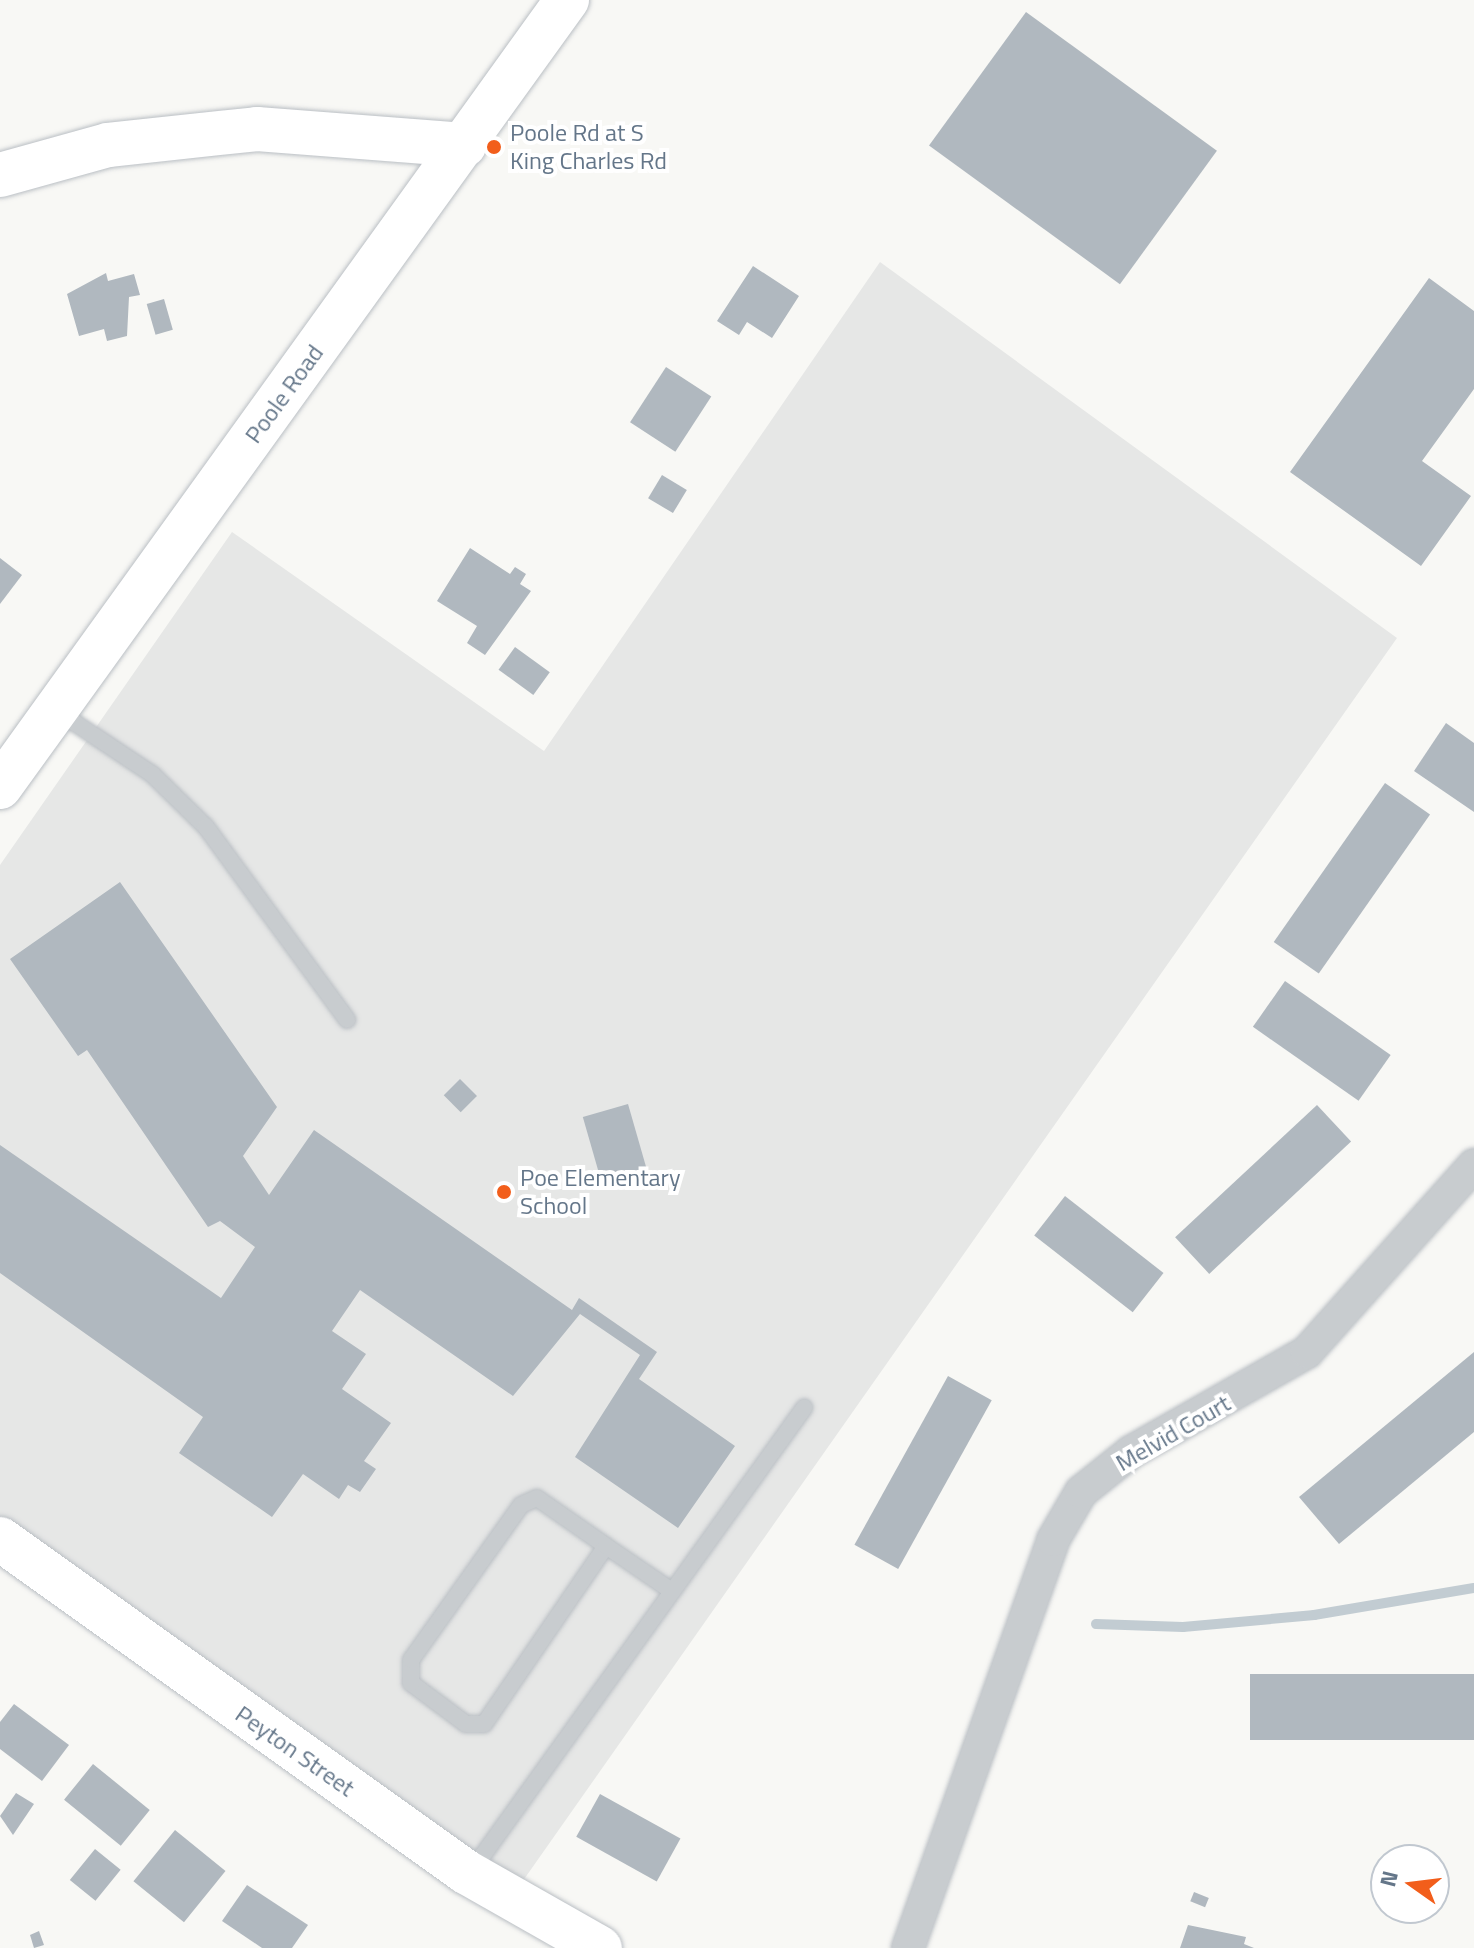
<!DOCTYPE html>
<html>
<head>
<meta charset="utf-8">
<style>
	body { margin:0 }
	#map { position:relative; width:1474px; height:1948px; overflow:hidden; background:#f8f8f5; font-family:"Titillium Web",sans-serif }
	div>[style] { position:absolute }
	[style*='--x'] { left:calc(var(--x)*1px); top:calc(var(--y)*1px); width:calc(var(--w)*1px); rotate:calc(var(--a)*1deg) }
	.built>* { inset:0; background:#e6e7e6 }
	.stream>* { height:10px; margin:-5px; padding:0 5px; transform-origin:5px; border-radius:5px; background:#c2ccd2 }
	.building>* { inset:0; background:#b0b8bf; transform-origin:0 0 }
	.roads { filter:drop-shadow(0 0 2px #babfc4) drop-shadow(0 0 2px #babfc4) }
	.lane>* { height:16px; margin:-8px; padding:0 8px; transform-origin:8px; border-radius:8px; background:#c8cccf }
	.street>* { height:32px; margin:-16px; padding:0 16px; transform-origin:16px; border-radius:16px; background:#c8cccf }
	.secondary>* { height:44px; margin:-22px; padding:0 22px; transform-origin:22px; border-radius:22px; background:#fff }
	.dots>* { width:22px; height:22px; translate:-50% -50%; box-sizing:border-box; border:4px solid #fff; border-radius:50% }
	span { translate:-50% -50%; white-space:nowrap; text-align:center; line-height:1.15; -webkit-text-stroke:8px #fff; paint-order:stroke }
	.poi-label { font-size:24px; color:#647689 }
	.left { translate:0 -50%; text-align:left }
	.street-label { font-size:24px; color:#647689 }
	.north { position:absolute; left:1370px; top:1844px; width:80px; height:80px; box-sizing:border-box; background:#fff; border:2px solid #c1c8d0; border-radius:50%; rotate:284deg; font-size:22px; font-weight:700; line-height:32px; text-align:center; color:#647689 }
	.north::after { content:''; display:block; margin:auto; width:28px; height:36px; background:#f25e1b; clip-path:polygon(50% 0,100% 100%,50% 72%,0 100%) }
</style>
</head>
<body>
<div id="map">
	<div class="built">
		<i style="clip-path:polygon(880px 262px,1397px 638px,520px 1885px,0 1519px,0 865px,232px 532px,544px 751px)"></i>
	</div>
	<div class="stream">
		<i style="--x:1096;--y:1624;--w:87;--a:2"></i>
		<i style="--x:1183;--y:1627;--w:132;--a:-5.2"></i>
		<i style="--x:1314;--y:1615;--w:162;--a:-9.6"></i>
	</div>
	<div class="building">
		<i style="left:1026px;top:12px;width:236px;height:165px;rotate:36deg"></i>
		<i style="clip-path:polygon(753px 266px,799px 296px,772px 338px,747px 322px,739px 335px,717px 321px)"></i>
		<i style="clip-path:polygon(106px 273px,108px 281px,134px 274px,140px 295px,129px 297px,127px 336px,107px 341px,104px 329px,79px 336px,67px 294px)"></i>
		<i style="clip-path:polygon(1429px 278px,1474px 311px,1474px 389px,1422px 461px,1471px 496px,1421px 566px,1290px 472px)"></i>
		<i style="left:164px;top:299px;width:32px;height:18px;rotate:74deg"></i>
		<i style="left:666px;top:367px;width:54px;height:66px;rotate:33deg"></i>
		<i style="left:662px;top:475px;width:29px;height:27px;rotate:31deg"></i>
		<i style="clip-path:polygon(470px 548px,510px 574px,515px 567px,526px 574px,520px 584px,531px 591px,485px 655px,467px 643px,477px 626px,437px 601px)"></i>
		<i style="clip-path:polygon(0 558px,22px 575px,0 604px)"></i>
		<i style="left:515px;top:647px;width:43px;height:28px;rotate:36deg"></i>
		<i style="clip-path:polygon(1446px 723px,1474px 743px,1474px 812px,1414px 771px)"></i>
		<i style="left:1385px;top:783px;width:55px;height:194px;rotate:35deg"></i>
		<i style="clip-path:polygon(120px 882px,277px 1107px,243px 1156px,269px 1195px,314px 1130px,572px 1310px,579px 1298px,657px 1352px,639px 1379px,735px 1446px,678px 1528px,575px 1457px,640px 1355px,580px 1314px,513px 1396px,360px 1290px,332px 1331px,366px 1354px,342px 1389px,391px 1423px,364px 1461px,376px 1469px,360px 1492px,348px 1485px,339px 1499px,303px 1474px,272px 1517px,179px 1453px,203px 1417px,0 1273px,0 1145px,221px 1298px,255px 1247px,220px 1221px,208px 1227px,87px 1050px,78px 1056px,10px 959px)"></i>
		<i style="left:1285px;top:981px;width:129px;height:56px;rotate:35deg"></i>
		<i style="left:460px;top:1079px;width:24px;height:23px;rotate:45deg"></i>
		<i style="left:628px;top:1104px;width:68px;height:47px;rotate:74deg"></i>
		<i style="left:1317px;top:1105px;width:50px;height:194px;rotate:47deg"></i>
		<i style="left:1065px;top:1196px;width:125px;height:50px;rotate:38deg"></i>
		<i style="clip-path:polygon(1474px 1352px,1474px 1432px,1339px 1544px,1299px 1497px)"></i>
		<i style="left:948px;top:1376px;width:50px;height:193px;rotate:29deg"></i>
		<i style="left:1474px;top:1674px;width:66px;height:224px;rotate:90deg"></i>
		<i style="clip-path:polygon(14px 1704px,69px 1745px,42px 1781px,0 1749px,0 1722px)"></i>
		<i style="left:93px;top:1764px;width:73px;height:46px;rotate:39deg"></i>
		<i style="clip-path:polygon(16px 1793px,34px 1804px,13px 1835px,0 1816px)"></i>
		<i style="left:600px;top:1794px;width:92px;height:49px;rotate:29deg"></i>
		<i style="left:175px;top:1830px;width:65px;height:66px;rotate:39deg"></i>
		<i style="left:95px;top:1849px;width:33px;height:40px;rotate:39deg"></i>
		<i style="clip-path:polygon(247px 1885px,308px 1925px,292px 1948px,262px 1948px,222px 1921px)"></i>
		<i style="left:1194px;top:1892px;width:16px;height:10px;rotate:22deg"></i>
		<i style="clip-path:polygon(1188px 1925px,1246px 1937px,1244px 1944px,1254px 1948px,1180px 1948px)"></i>
		<i style="clip-path:polygon(39px 1931px,44px 1945px,34px 1948px,30px 1935px)"></i>
	</div>
	<div class="roads">
		<div class="lane">
			<i style="--x:57;--y:711;--w:114;--a:33.6"></i>
			<i style="--x:152;--y:774;--w:76;--a:44.5"></i>
			<i style="--x:206;--y:827;--w:239;--a:53.8"></i>
			<i style="--x:537;--y:1498;--w:84;--a:34.8"></i>
			<i style="--x:606;--y:1546;--w:216;--a:124.4"></i>
			<i style="--x:484;--y:1724;--w:18;--a:180"></i>
			<i style="--x:466;--y:1724;--w:69;--a:-143.3"></i>
			<i style="--x:411;--y:1683;--w:23;--a:-90"></i>
			<i style="--x:411;--y:1660;--w:190;--a:-54.6"></i>
			<i style="--x:521;--y:1505;--w:17;--a:-24"></i>
			<i style="--x:606;--y:1546;--w:80;--a:34.3"></i>
			<i style="--x:470;--y:1873;--w:573;--a:-54.31"></i>
		</div>
		<div class="street">
			<i style="--x:908;--y:1948;--w:433;--a:-70.4"></i>
			<i style="--x:1053;--y:1540;--w:56;--a:-59.7"></i>
			<i style="--x:1081;--y:1492;--w:64;--a:-38.7"></i>
			<i style="--x:1131;--y:1452;--w:202;--a:-29.6"></i>
			<i style="--x:1307;--y:1352;--w:251;--a:-48.2"></i>
		</div>
		<div class="secondary">
			<i style="--x:0;--y:175;--w:112;--a:-15.5"></i>
			<i style="--x:108;--y:145;--w:150;--a:-6.1"></i>
			<i style="--x:257;--y:129;--w:208;--a:4.4"></i>
			<i style="--x:0;--y:787;--w:970;--a:-54.23"></i>
			<i style="--x:0;--y:1539;--w:573;--a:35.55"></i>
			<i style="--x:466;--y:1872;--w:154;--a:29.6"></i>
		</div>
	</div>
	<div class="dots">
		<i style="left:494px;top:147px;background:#f25e1b"></i>
		<i style="left:504px;top:1192px;background:#f25e1b"></i>
	</div>
	<div class="poi-label">
		<span class="left" style="left:510px;top:147px">Poole Rd at S<br>King Charles Rd</span>
		<span class="left" style="left:520px;top:1192px">Poe Elementary<br>School</span>
	</div>
	<div class="street-label">
		<span style="left:284px;top:394px;rotate:-54deg">Poole Road</span>
		<span style="left:1173px;top:1433px;rotate:-30deg">Melvid Court</span>
		<span style="left:295px;top:1751px;rotate:35deg">Peyton Street</span>
	</div>
	<div class="north">N</div>
</div>
</body>
</html>
